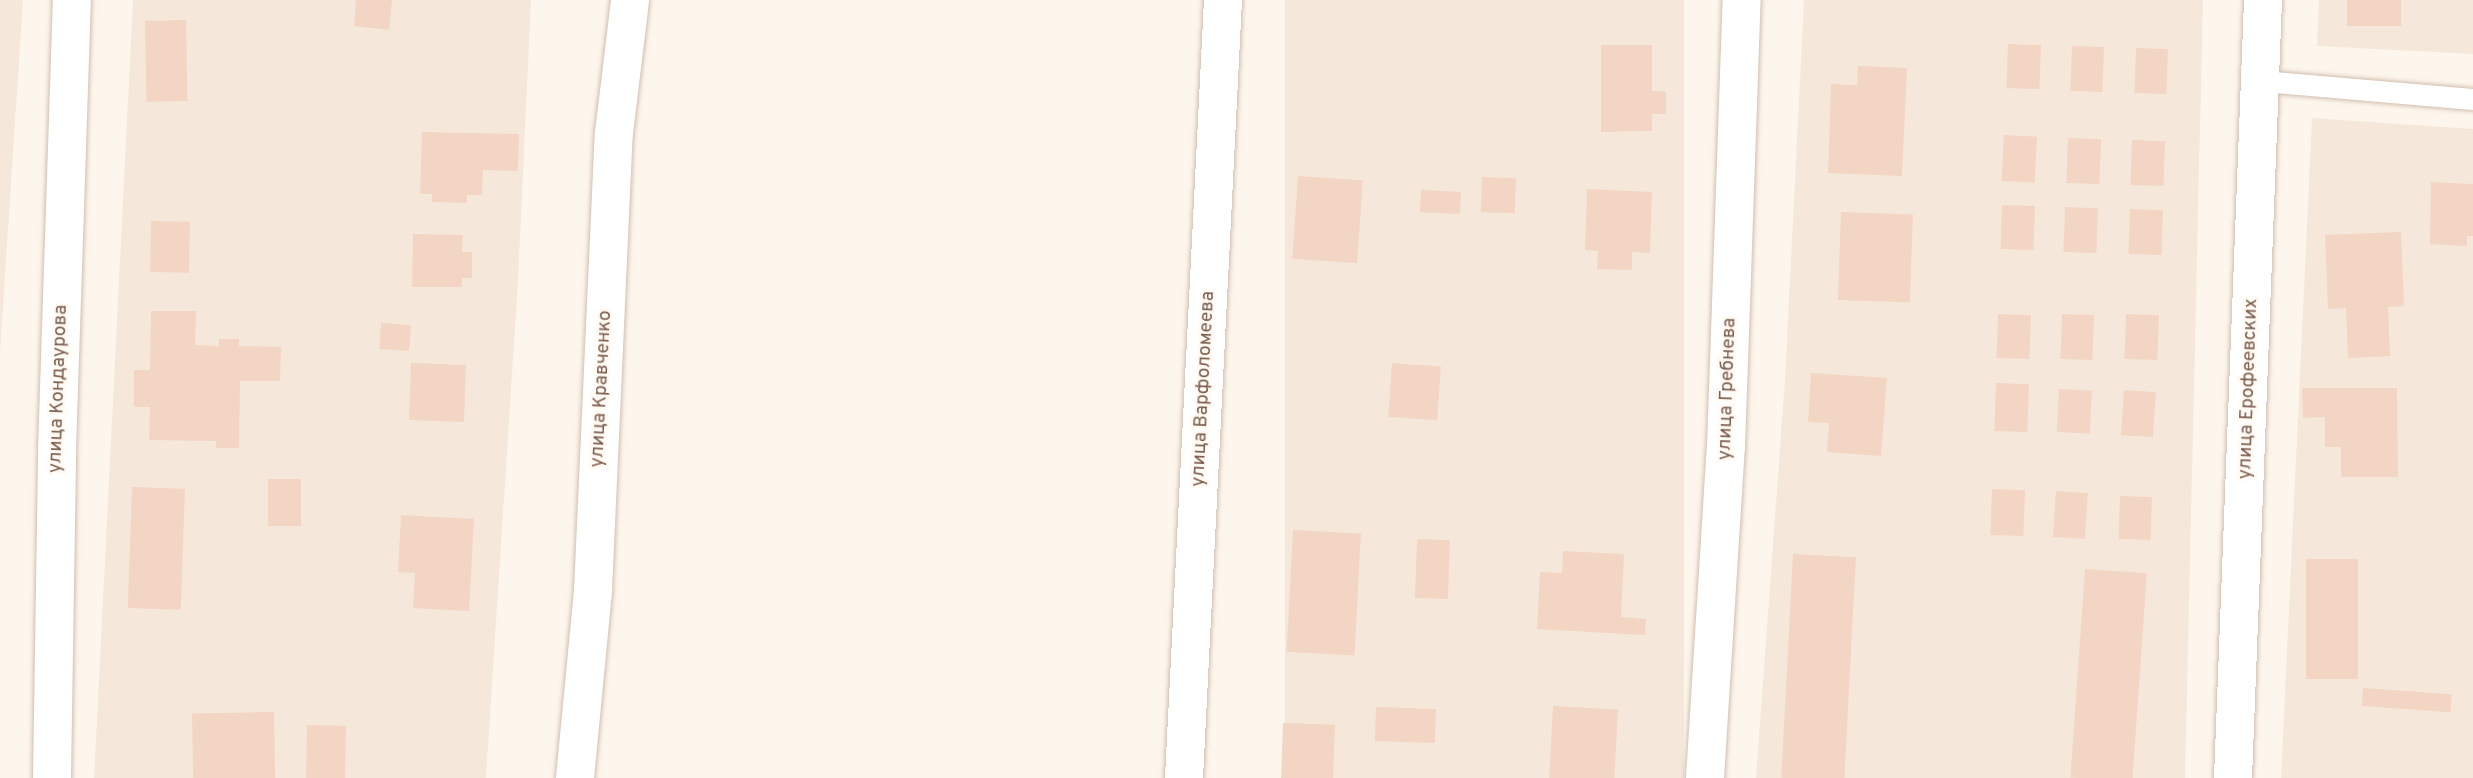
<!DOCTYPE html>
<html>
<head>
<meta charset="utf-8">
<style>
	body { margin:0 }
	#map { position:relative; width:2473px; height:778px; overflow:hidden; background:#fdf6ec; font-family:Overpass,sans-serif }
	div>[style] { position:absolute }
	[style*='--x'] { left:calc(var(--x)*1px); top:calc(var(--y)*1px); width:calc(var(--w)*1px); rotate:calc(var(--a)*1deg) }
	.residential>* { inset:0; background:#f5e8da; transform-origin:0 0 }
	.building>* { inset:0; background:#f3d5c3; transform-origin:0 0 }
	.roads { filter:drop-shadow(0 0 2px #d1beb0) drop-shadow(0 0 2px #d1beb0) }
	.lane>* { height:21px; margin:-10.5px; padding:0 10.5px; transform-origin:10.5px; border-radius:10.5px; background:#fff }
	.street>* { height:38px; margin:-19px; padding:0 19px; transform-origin:19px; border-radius:19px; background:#fff }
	span { translate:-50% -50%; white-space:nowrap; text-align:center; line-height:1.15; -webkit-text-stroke:6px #fffaf3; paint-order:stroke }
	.street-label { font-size:19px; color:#7a5c4d }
</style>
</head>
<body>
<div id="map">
	<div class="residential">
		<i style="clip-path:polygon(0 0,23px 0,0 353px)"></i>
		<i style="clip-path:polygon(133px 0,531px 0,518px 282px,486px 778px,94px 778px)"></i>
		<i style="left:1285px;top:0;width:399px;height:779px"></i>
		<i style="clip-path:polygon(1804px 0,2203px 0,2185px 778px,1756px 778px,1785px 379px)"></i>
		<i style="clip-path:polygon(2319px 0,2473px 0,2473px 54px,2317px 46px)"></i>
		<i style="clip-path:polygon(2312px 118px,2473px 129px,2473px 778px,2281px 778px)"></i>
	</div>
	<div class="building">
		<i style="clip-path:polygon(356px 0,392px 0,389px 30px,354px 26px)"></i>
		<i style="left:2347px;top:0;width:54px;height:26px"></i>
		<i style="left:186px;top:20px;width:81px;height:41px;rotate:89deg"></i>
		<i style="left:2008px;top:44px;width:33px;height:44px;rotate:2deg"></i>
		<i style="clip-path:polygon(1601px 45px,1652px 45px,1652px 91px,1666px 92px,1666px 114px,1652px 114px,1652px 131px,1601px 132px)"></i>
		<i style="left:2072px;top:46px;width:32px;height:45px;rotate:2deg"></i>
		<i style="left:2136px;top:48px;width:32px;height:45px;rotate:2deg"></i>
		<i style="clip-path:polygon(1858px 66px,1907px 68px,1902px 176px,1828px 173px,1831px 84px,1857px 85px)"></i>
		<i style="clip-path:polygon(422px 132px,519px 134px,518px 171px,483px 170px,482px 195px,467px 195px,467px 203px,432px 202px,432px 194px,420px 194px)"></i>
		<i style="left:2004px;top:135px;width:33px;height:46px;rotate:3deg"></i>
		<i style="left:2068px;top:138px;width:33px;height:45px;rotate:2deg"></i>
		<i style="left:2132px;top:140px;width:33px;height:45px;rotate:2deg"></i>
		<i style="left:1298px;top:176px;width:65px;height:83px;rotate:4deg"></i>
		<i style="left:1482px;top:177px;width:34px;height:35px;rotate:2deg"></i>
		<i style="clip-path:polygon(2431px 182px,2473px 184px,2473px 236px,2467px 236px,2467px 246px,2430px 244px)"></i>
		<i style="clip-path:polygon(1587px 189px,1652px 192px,1650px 253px,1632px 252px,1632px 270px,1597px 269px,1598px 251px,1585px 250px)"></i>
		<i style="left:1421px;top:190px;width:40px;height:22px;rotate:3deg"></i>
		<i style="left:2002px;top:205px;width:33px;height:44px;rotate:2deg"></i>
		<i style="left:2065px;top:207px;width:33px;height:45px;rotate:2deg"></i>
		<i style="left:2130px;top:209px;width:33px;height:45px;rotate:2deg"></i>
		<i style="left:1841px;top:212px;width:72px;height:88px;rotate:2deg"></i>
		<i style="left:151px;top:221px;width:39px;height:51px;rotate:1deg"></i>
		<i style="clip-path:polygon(2401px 232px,2404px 306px,2388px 307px,2390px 356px,2348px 358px,2346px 308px,2328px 309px,2325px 235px)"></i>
		<i style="clip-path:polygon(413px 234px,463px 235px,462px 252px,472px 252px,472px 278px,462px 278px,462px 287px,412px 287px)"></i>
		<i style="clip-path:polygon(151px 311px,196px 311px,195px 345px,219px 346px,219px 339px,239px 339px,239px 346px,281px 347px,280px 381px,240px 381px,239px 448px,216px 448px,216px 441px,149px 440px,150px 407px,134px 407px,134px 370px,150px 370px)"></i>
		<i style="left:1998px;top:314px;width:33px;height:44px;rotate:2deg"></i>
		<i style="left:2062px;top:314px;width:32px;height:45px;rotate:2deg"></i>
		<i style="left:2126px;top:314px;width:33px;height:45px;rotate:2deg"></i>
		<i style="left:381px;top:323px;width:30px;height:26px;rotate:4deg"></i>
		<i style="left:411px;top:363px;width:55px;height:57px;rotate:2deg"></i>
		<i style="left:1392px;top:363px;width:49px;height:54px;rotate:4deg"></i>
		<i style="clip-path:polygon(1811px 373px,1887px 378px,1881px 456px,1827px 452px,1829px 423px,1808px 422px)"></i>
		<i style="left:1996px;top:383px;width:33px;height:48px;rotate:2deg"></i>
		<i style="clip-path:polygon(2302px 388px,2397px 388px,2398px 477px,2341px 477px,2341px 447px,2325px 447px,2325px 417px,2303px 418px)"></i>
		<i style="left:2059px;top:389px;width:33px;height:43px;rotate:3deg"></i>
		<i style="left:2124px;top:390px;width:32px;height:45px;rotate:4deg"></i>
		<i style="left:268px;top:479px;width:33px;height:47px"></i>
		<i style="left:132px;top:487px;width:53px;height:121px;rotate:2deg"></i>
		<i style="left:1992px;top:489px;width:33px;height:46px;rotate:2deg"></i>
		<i style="left:2056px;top:491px;width:32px;height:46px;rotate:4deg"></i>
		<i style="left:2120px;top:496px;width:32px;height:43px;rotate:2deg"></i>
		<i style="clip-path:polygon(401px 515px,474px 519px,469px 611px,413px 608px,415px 573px,398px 572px)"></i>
		<i style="left:1293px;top:530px;width:68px;height:122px;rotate:3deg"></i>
		<i style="left:1417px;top:539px;width:33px;height:59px;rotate:2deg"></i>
		<i style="clip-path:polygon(1563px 551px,1624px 554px,1621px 617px,1646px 619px,1645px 635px,1537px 629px,1540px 572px,1562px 573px)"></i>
		<i style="left:1793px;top:554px;width:63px;height:224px;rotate:3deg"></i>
		<i style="left:2306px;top:559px;width:52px;height:120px"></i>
		<i style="left:2085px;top:569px;width:62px;height:209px;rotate:4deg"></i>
		<i style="left:2363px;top:688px;width:89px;height:18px;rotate:4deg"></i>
		<i style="left:1553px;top:706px;width:65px;height:72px;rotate:3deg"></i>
		<i style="left:1376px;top:707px;width:60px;height:34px;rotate:2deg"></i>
		<i style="left:274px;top:712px;width:66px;height:82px;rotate:89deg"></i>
		<i style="left:1283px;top:723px;width:52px;height:55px;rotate:2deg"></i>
		<i style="left:307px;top:725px;width:39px;height:53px;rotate:1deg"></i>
	</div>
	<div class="roads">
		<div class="lane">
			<i style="--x:2263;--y:81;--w:211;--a:4.9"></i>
		</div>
		<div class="street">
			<i style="--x:52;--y:778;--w:329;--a:-89.1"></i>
			<i style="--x:57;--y:449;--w:449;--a:-88.1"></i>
			<i style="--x:575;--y:778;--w:189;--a:-84.5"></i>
			<i style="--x:593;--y:590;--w:457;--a:-87.4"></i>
			<i style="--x:614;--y:133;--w:134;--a:-83.1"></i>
			<i style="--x:1184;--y:778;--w:779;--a:-87.13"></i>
			<i style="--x:1705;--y:778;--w:332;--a:-86.4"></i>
			<i style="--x:1726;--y:447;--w:447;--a:-88"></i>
			<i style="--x:2233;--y:778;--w:779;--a:-87.79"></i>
		</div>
	</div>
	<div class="street-label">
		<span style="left:59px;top:389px;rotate:-88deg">улица Кондаурова</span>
		<span style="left:602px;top:389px;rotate:-87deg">улица Кравченко</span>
		<span style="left:1204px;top:389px;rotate:-87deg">улица Варфоломеева</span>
		<span style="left:1728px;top:389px;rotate:-88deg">улица Гребнева</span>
		<span style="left:2249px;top:389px;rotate:-88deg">улица Ерофеевских</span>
	</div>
</div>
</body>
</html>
